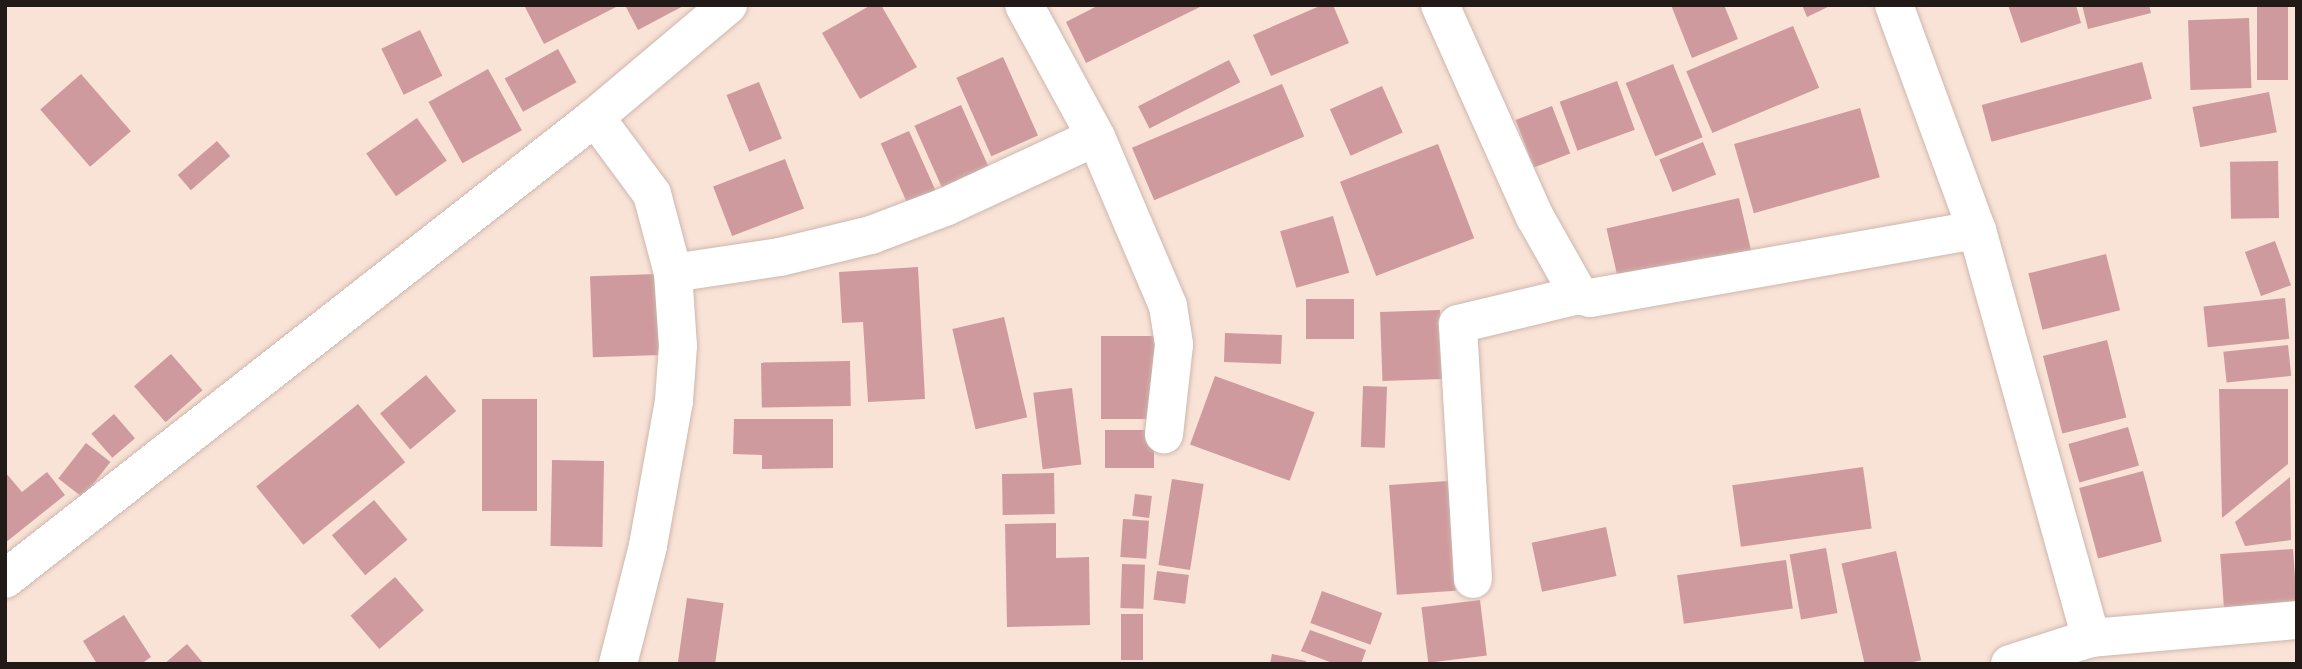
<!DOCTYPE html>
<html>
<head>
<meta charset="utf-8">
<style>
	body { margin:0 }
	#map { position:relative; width:2302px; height:669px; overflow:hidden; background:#f9e2d6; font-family:Poppins,sans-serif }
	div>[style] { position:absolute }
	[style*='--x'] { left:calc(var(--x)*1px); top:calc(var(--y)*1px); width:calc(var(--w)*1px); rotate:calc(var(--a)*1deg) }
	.building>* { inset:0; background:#cf9a9d; transform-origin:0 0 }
	.roads { filter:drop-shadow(0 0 2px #ceb7ad) drop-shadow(0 0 2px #ceb7ad) }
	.minor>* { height:38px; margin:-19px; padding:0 19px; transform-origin:19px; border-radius:19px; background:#fff }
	span { translate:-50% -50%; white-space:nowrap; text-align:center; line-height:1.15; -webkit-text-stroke:5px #fff; paint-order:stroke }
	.frame { position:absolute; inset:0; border:7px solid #221a16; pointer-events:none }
</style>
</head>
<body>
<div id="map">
	<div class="building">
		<i style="clip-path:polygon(524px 5px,615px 5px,616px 7px,544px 44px)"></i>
		<i style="clip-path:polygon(625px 5px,685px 5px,638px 30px)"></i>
		<i style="clip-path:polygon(871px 5px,881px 5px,917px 67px,860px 99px,822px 33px)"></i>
		<i style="clip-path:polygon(1099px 5px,1204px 5px,1086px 63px,1066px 22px)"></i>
		<i style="clip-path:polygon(1322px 5px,1333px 5px,1349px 43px,1271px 76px,1253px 35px)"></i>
		<i style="clip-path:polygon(1671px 5px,1724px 5px,1738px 39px,1692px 58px)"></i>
		<i style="clip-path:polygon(1802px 5px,1832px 5px,1807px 17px)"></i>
		<i style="clip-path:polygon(2008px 5px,2076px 5px,2081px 23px,2021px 43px)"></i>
		<i style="clip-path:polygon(2082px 5px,2149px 5px,2151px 13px,2088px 29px)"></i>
		<i style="left:2257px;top:5px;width:31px;height:75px"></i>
		<i style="left:2249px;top:18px;width:70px;height:61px;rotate:88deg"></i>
		<i style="left:1793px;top:26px;width:67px;height:116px;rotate:67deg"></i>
		<i style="left:420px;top:30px;width:51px;height:43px;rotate:64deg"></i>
		<i style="left:558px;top:49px;width:38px;height:61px;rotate:61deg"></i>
		<i style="left:1003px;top:57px;width:86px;height:51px;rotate:66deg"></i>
		<i style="left:1229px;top:60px;width:25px;height:102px;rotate:63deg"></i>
		<i style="left:2142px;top:62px;width:38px;height:166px;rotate:75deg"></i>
		<i style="left:1673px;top:64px;width:79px;height:51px;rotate:68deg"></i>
		<i style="left:488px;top:69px;width:70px;height:68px;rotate:61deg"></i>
		<i style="left:81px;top:74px;width:76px;height:54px;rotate:49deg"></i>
		<i style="left:1617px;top:81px;width:52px;height:61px;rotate:70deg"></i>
		<i style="left:759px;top:82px;width:61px;height:35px;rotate:68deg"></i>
		<i style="left:1282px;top:84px;width:57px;height:163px;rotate:67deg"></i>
		<i style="left:1382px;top:86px;width:51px;height:57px;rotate:66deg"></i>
		<i style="left:2269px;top:92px;width:41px;height:78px;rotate:79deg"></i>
		<i style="left:961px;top:105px;width:77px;height:51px;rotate:66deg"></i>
		<i style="left:1552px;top:106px;width:51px;height:39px;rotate:69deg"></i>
		<i style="left:1860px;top:108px;width:72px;height:131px;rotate:74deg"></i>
		<i style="left:417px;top:118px;width:52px;height:62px;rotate:55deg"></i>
		<i style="left:909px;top:131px;width:77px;height:31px;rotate:66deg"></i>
		<i style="left:217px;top:141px;width:20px;height:52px;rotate:49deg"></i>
		<i style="left:1703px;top:142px;width:35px;height:47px;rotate:68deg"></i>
		<i style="left:1438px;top:144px;width:101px;height:105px;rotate:69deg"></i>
		<i style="left:785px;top:159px;width:53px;height:77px;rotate:69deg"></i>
		<i style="left:2278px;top:161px;width:57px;height:48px;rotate:89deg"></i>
		<i style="left:1739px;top:198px;width:61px;height:136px;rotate:77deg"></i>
		<i style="left:1333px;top:216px;width:59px;height:55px;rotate:74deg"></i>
		<i style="left:2275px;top:241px;width:47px;height:32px;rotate:70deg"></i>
		<i style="left:2106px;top:254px;width:58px;height:80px;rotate:76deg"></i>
		<i style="clip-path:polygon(918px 267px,925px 399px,868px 402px,863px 322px,842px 323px,839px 272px)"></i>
		<i style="left:657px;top:274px;width:81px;height:67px;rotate:88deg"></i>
		<i style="left:2285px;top:298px;width:41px;height:82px;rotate:84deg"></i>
		<i style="left:1306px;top:299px;width:48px;height:40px"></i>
		<i style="left:1440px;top:310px;width:69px;height:60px;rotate:88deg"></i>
		<i style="left:1004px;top:317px;width:103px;height:53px;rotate:77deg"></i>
		<i style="left:1225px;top:333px;width:57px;height:29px;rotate:2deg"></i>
		<i style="left:1101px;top:336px;width:57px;height:83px"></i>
		<i style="left:2107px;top:340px;width:80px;height:66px;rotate:76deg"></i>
		<i style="left:2288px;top:345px;width:31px;height:65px;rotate:84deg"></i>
		<i style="left:171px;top:354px;width:48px;height:49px;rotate:49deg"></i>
		<i style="left:850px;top:361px;width:45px;height:89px;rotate:89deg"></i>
		<i style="left:426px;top:375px;width:47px;height:60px;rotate:50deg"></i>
		<i style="left:1215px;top:376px;width:106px;height:73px;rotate:20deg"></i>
		<i style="left:1363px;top:386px;width:24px;height:61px;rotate:2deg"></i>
		<i style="left:1072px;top:388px;width:77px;height:39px;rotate:83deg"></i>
		<i style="clip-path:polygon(2219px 389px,2288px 389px,2288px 464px,2222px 518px)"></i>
		<i style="left:537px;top:399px;width:112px;height:55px;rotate:90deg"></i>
		<i style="left:358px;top:404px;width:75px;height:131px;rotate:51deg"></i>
		<i style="left:114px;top:414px;width:32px;height:30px;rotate:49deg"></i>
		<i style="clip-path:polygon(734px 419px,833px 419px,833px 468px,762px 469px,762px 455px,733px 454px)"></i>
		<i style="left:2128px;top:427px;width:40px;height:62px;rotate:74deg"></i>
		<i style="left:1105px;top:430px;width:49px;height:38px"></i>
		<i style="left:86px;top:443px;width:31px;height:45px;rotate:38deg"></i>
		<i style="left:552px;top:460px;width:52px;height:86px;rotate:1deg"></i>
		<i style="left:1863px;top:467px;width:62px;height:132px;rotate:82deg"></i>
		<i style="left:2143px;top:471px;width:73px;height:66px;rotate:75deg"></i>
		<i style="clip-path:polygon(5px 472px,22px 492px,47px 472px,65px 495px,5px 543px)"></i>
		<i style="left:1054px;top:473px;width:41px;height:52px;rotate:89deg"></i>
		<i style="clip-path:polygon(2290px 477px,2291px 540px,2245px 546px,2235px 522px)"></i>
		<i style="left:1172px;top:479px;width:32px;height:87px;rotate:9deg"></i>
		<i style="left:1448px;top:481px;width:110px;height:59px;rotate:86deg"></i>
		<i style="left:1135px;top:494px;width:17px;height:22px;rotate:7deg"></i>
		<i style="left:374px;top:500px;width:52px;height:55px;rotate:50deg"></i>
		<i style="left:1123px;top:519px;width:26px;height:38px;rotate:4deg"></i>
		<i style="clip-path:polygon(1056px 523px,1056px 558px,1089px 557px,1090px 625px,1007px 627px,1005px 524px)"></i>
		<i style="left:1606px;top:527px;width:50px;height:76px;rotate:78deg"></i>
		<i style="left:1826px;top:548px;width:66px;height:37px;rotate:80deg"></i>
		<i style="left:2293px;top:549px;width:61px;height:73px;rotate:86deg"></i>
		<i style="left:1896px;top:551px;width:112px;height:56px;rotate:77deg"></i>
		<i style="left:1786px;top:560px;width:49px;height:110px;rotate:82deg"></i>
		<i style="left:1122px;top:564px;width:23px;height:44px;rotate:2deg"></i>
		<i style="left:1157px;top:571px;width:32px;height:29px;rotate:7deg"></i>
		<i style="left:395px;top:577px;width:44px;height:59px;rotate:49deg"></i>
		<i style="left:1322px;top:591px;width:64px;height:34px;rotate:20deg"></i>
		<i style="left:687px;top:598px;width:37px;height:67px;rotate:8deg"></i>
		<i style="left:1480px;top:600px;width:56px;height:59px;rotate:83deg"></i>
		<i style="left:1121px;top:614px;width:22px;height:46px"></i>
		<i style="clip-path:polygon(124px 615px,151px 657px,141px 664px,97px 664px,83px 641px)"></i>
		<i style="clip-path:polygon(1310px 630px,1366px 650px,1361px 664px,1335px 664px,1301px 651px)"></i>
		<i style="clip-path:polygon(187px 644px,204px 664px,164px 664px)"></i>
		<i style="clip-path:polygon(1272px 654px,1306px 661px,1305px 664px,1270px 664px)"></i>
	</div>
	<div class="roads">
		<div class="minor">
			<i style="--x:1024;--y:5;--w:150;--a:61.4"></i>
			<i style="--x:1096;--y:137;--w:184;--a:66.9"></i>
			<i style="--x:1168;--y:306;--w:39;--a:81"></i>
			<i style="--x:1174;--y:345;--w:90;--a:96.4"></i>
			<i style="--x:1440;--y:5;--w:232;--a:65.9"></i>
			<i style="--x:1535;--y:217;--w:90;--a:60.6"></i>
			<i style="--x:1579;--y:295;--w:11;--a:15"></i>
			<i style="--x:1590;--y:298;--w:393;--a:-10"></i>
			<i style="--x:1894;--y:5;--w:240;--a:69.8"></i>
			<i style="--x:1977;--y:230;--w:424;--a:74.4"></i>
			<i style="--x:595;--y:117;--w:96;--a:53.5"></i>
			<i style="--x:652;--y:194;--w:82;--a:75.1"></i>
			<i style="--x:673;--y:273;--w:73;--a:86.1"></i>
			<i style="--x:678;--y:346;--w:55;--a:94.2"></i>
			<i style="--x:674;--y:401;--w:147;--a:100.2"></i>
			<i style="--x:648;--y:546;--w:122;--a:104.3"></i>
			<i style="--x:673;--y:273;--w:108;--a:-8.5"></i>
			<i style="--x:780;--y:257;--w:94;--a:-13.6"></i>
			<i style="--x:871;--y:235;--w:79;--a:-20.7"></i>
			<i style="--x:945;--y:207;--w:166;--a:-24.9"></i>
			<i style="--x:5;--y:579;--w:749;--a:-38.06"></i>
			<i style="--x:595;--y:117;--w:174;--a:-40.1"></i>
			<i style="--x:1473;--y:579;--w:255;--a:-93.4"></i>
			<i style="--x:1458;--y:324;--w:124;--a:-13.5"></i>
			<i style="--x:2010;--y:664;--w:85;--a:-17.8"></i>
			<i style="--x:2091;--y:638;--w:207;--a:-5"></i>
		</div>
	</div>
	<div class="frame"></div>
</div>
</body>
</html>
